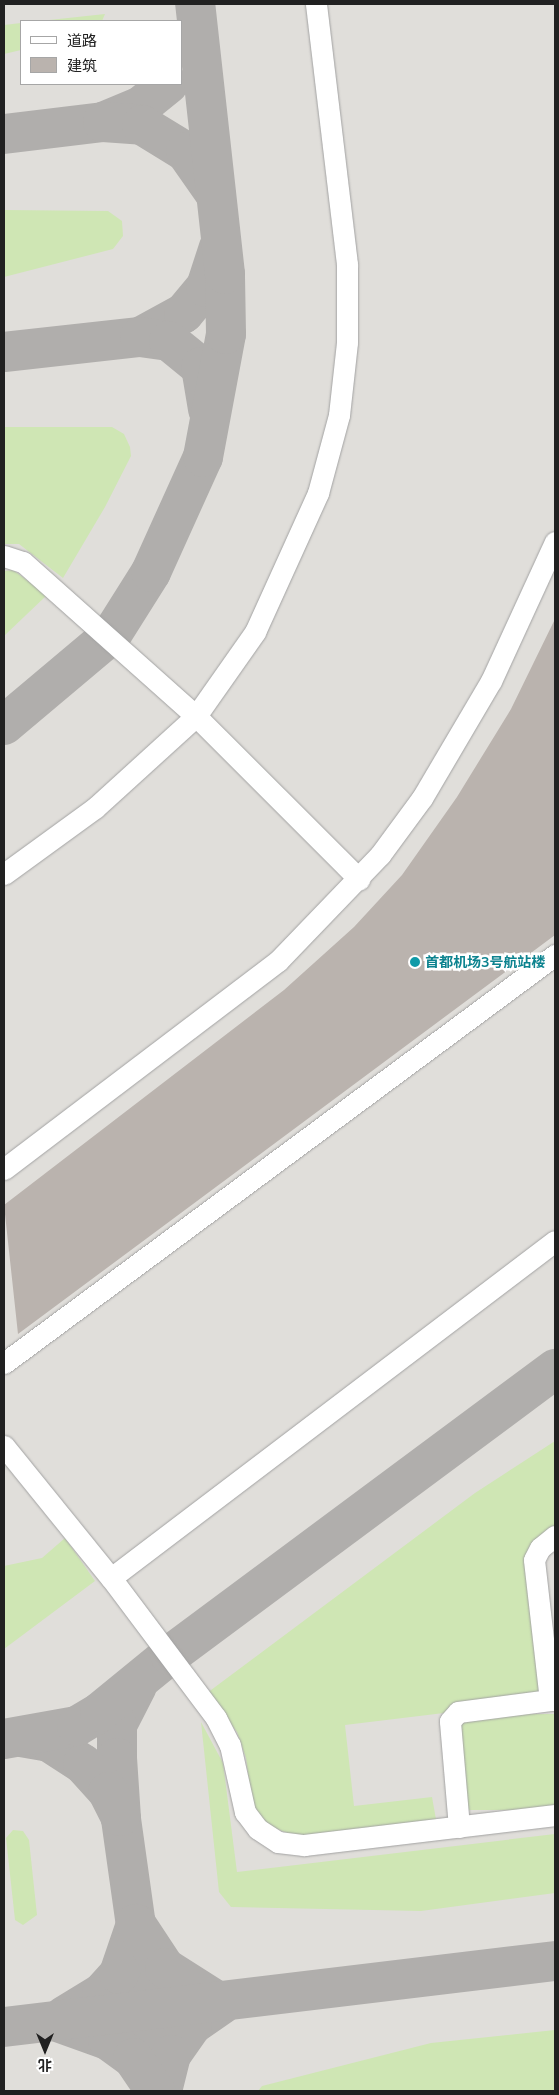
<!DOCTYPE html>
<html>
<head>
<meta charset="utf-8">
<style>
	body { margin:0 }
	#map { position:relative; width:559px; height:2095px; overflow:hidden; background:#f1eee9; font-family:Mulish,"Noto Sans SC",sans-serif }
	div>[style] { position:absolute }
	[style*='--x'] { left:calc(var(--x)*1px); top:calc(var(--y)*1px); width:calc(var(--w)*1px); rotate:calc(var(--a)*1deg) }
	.airport>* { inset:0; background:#e0deda }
	.grass>* { inset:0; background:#cfe6b4; transform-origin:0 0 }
	.taxiway>* { height:40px; margin:-20px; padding:0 20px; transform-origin:20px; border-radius:20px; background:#b0aeac }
	.building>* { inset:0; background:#bab3ae }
	.roads { filter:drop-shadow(0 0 1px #a2a2a2) drop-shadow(0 0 1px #a2a2a2) }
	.minor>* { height:21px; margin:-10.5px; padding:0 10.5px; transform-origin:10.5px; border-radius:10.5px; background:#fff }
	.dots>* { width:14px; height:14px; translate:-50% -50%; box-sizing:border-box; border:2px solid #fff; border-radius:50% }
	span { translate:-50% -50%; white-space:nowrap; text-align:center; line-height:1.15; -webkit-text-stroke:5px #fff; paint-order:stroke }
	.culture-label { font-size:14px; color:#0d838f; font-weight:700 }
	.left { translate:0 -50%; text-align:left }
	.frame { position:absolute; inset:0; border:5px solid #212121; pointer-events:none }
	.legend { position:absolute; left:20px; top:20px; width:162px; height:65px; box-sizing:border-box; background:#fff; border:1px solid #a6a6a6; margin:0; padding:6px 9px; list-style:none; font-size:15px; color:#212121 }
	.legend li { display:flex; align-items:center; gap:10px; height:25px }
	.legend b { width:25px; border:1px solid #a6a6a6 }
	.north { position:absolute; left:20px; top:2025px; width:50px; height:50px; -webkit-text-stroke:4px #fff; paint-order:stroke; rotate:180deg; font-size:14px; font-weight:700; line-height:20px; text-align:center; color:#212121 }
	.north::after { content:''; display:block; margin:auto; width:18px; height:22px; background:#212121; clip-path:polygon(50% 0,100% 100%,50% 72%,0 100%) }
</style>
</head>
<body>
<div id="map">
	<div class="airport">
		<i style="clip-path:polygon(evenodd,4px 4px,555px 4px,555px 2091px,4px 2091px,4px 4px,21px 21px,181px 21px,181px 84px,21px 84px,21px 21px)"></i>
	</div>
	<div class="grass">
		<i style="clip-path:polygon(105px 14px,102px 21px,40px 21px)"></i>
		<i style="clip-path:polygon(21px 23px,21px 50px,4px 54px,4px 25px)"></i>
		<i style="clip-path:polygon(4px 210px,108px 211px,122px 221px,123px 236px,113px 249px,4px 277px)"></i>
		<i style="clip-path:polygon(4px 427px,112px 427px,124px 434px,130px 447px,131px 456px,105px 507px,63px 578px,19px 544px,4px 544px)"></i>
		<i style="clip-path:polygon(13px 570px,47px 595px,4px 636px,4px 571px)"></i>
		<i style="clip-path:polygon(555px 1441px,555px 1536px,526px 1559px,542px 1701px,345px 1725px,354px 1806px,432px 1797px,437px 1825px,302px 1839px,270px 1826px,256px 1813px,251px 1796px,246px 1758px,237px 1732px,207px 1693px,475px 1493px)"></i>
		<i style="clip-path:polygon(65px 1538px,95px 1581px,4px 1649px,4px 1566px,42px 1558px)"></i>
		<i style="left:555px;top:1714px;width:96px;height:95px;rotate:90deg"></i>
		<i style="clip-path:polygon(201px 1722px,223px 1763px,237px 1872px,555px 1834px,555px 1893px,421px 1911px,231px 1907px,219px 1892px)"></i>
		<i style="clip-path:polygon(13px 1830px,23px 1831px,29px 1840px,37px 1915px,23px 1925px,15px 1920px,6px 1838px)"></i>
		<i style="clip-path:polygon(555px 2030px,555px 2091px,258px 2091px,262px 2086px,431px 2043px)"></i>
	</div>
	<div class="taxiway">
		<i style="--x:103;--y:122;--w:41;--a:-22.8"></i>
		<i style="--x:141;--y:106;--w:35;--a:-39"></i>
		<i style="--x:4;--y:134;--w:100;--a:-6.9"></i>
		<i style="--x:103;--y:122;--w:39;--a:4"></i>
		<i style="--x:142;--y:125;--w:52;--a:31.5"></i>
		<i style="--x:186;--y:152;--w:52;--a:55.1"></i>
		<i style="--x:140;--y:337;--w:50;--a:-28.6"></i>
		<i style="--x:184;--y:313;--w:34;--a:-50"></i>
		<i style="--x:206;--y:287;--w:42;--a:-72"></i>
		<i style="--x:4;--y:352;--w:137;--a:-6.3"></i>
		<i style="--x:140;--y:337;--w:29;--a:8"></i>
		<i style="--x:169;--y:341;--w:41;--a:39.1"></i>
		<i style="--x:201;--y:367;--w:43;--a:80.5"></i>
		<i style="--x:4;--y:725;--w:141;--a:-40.1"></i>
		<i style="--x:112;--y:634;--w:73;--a:-57.8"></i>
		<i style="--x:151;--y:572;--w:126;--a:-65.7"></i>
		<i style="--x:203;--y:457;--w:125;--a:-79.4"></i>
		<i style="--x:226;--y:334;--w:60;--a:-91"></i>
		<i style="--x:225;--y:274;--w:272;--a:-96.3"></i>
		<i style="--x:137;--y:1686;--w:44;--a:117.1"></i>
		<i style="--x:117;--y:1725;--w:33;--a:90"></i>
		<i style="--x:117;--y:1758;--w:61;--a:86.2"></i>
		<i style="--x:121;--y:1819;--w:275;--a:82"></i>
		<i style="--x:21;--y:1737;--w:28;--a:10"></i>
		<i style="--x:49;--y:1742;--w:40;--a:32.9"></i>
		<i style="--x:83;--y:1764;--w:38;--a:48"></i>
		<i style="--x:108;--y:1792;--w:27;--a:63"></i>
		<i style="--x:4;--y:1739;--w:74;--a:-10.1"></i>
		<i style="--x:77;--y:1726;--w:27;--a:-31"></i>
		<i style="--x:100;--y:1712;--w:90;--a:-39.2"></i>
		<i style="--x:170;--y:1655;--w:480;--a:-36.6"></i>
		<i style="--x:64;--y:2016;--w:44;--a:-31.2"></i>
		<i style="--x:102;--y:1993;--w:25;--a:-48"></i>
		<i style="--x:119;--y:1974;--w:53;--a:-71.2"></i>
		<i style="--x:136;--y:1924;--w:53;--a:56.6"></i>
		<i style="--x:165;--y:1968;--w:67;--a:32.3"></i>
		<i style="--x:222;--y:2004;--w:37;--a:145"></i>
		<i style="--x:192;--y:2025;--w:37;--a:125"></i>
		<i style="--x:171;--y:2055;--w:37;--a:104"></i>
		<i style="--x:60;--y:2023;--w:51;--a:19.5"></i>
		<i style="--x:108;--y:2040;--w:31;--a:36"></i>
		<i style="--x:133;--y:2058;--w:40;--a:56"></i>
		<i style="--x:4;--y:2027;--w:555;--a:-6.83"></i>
	</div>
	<div class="building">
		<i style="clip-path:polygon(555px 619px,555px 935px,18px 1334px,4px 1205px,284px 990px,354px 927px,402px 875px,457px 797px,511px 709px)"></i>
	</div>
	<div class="roads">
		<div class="minor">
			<i style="--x:4;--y:556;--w:20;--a:18"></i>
			<i style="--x:23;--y:562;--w:232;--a:41.7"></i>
			<i style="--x:196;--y:716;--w:231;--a:45"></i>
			<i style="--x:4;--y:874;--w:112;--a:-36"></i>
			<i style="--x:95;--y:808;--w:137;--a:-42.3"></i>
			<i style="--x:196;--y:716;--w:103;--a:-54.9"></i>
			<i style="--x:255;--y:632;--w:153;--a:-65.6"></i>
			<i style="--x:318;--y:493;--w:81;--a:-74.9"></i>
			<i style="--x:339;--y:415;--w:73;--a:-83.7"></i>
			<i style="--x:347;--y:342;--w:78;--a:-90"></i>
			<i style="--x:347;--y:264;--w:262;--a:-96.8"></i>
			<i style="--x:4;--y:1169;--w:344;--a:-37.2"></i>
			<i style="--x:278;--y:961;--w:147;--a:-46.1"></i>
			<i style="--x:380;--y:855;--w:71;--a:-53.6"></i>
			<i style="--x:422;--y:798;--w:136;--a:-59.5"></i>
			<i style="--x:491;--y:681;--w:153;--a:-65.3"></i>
			<i style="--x:4;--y:1363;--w:686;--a:-36.52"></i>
			<i style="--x:4;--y:1446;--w:170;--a:51"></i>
			<i style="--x:111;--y:1578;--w:557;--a:-37.2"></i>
			<i style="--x:555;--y:1536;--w:19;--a:141"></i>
			<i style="--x:540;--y:1548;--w:13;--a:117"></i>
			<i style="--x:534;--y:1560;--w:141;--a:83.5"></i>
			<i style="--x:550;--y:1700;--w:5;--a:0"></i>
			<i style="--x:111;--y:1578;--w:175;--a:53.1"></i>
			<i style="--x:216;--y:1718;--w:30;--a:63"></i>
			<i style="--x:230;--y:1745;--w:69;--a:77.4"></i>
			<i style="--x:245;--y:1812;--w:21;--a:53"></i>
			<i style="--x:258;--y:1829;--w:24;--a:33"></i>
			<i style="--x:278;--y:1842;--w:26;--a:7"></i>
			<i style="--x:304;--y:1845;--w:253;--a:-6.8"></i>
			<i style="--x:459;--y:1827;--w:106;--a:-94.9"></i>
			<i style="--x:450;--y:1721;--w:12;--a:-48"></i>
			<i style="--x:458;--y:1712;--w:93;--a:-7.4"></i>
		</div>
	</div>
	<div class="dots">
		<i style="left:415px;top:962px;background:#0f9aa8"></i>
	</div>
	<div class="culture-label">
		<span class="left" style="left:425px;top:962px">首都机场3号航站楼</span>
	</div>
	<div class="frame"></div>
	<ul class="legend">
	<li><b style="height:6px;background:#fff"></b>道路</li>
	<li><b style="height:14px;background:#bab3ae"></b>建筑</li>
	</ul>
	<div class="north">北</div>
</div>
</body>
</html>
